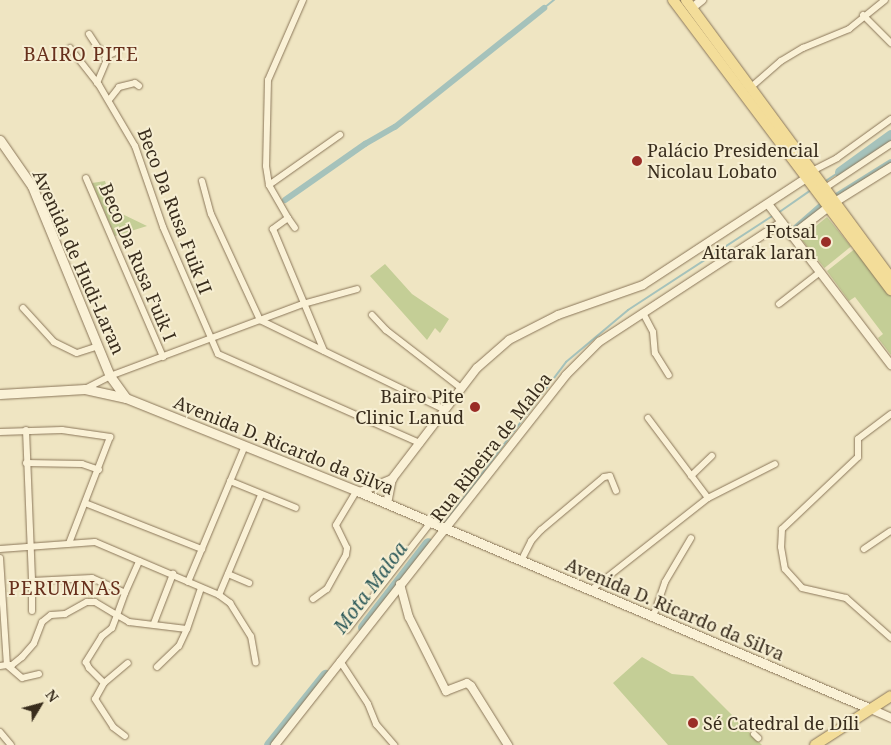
<!DOCTYPE html>
<html>
<head>
<meta charset="utf-8">
<style>
	body { margin:0 }
	#map { position:relative; width:891px; height:745px; overflow:hidden; background:#efe5c2; font-family:"Noto Serif",serif }
	div>[style] { position:absolute }
	[style*='--x'] { left:calc(var(--x)*1px); top:calc(var(--y)*1px); width:calc(var(--w)*1px); rotate:calc(var(--a)*1deg) }
	.green>* { inset:0; background:#c4ce96; transform-origin:0 0 }
	.stream>* { height:2px; margin:-1px; padding:0 1px; transform-origin:1px; border-radius:1px; background:#a5c2bb }
	.canal>* { height:6px; margin:-3px; padding:0 3px; transform-origin:3px; border-radius:3px; background:#a5c2bb }
	.river>* { height:11px; margin:-5.5px; padding:0 5.5px; transform-origin:5.5px; border-radius:5.5px; background:#a5c2bb }
	.roads { filter:drop-shadow(0 0 1px #8a7659) drop-shadow(0 0 1px #8a7659) }
	.minor>* { height:6px; margin:-3px; padding:0 3px; transform-origin:3px; border-radius:3px; background:#faf1d6 }
	.tertiary>* { height:8px; margin:-4px; padding:0 4px; transform-origin:4px; border-radius:4px; background:#faf1d6 }
	.secondary>* { height:9px; margin:-4.5px; padding:0 4.5px; transform-origin:4.5px; border-radius:4.5px; background:#faf1d6 }
	.primary>* { height:10px; margin:-5px; padding:0 5px; transform-origin:5px; border-radius:5px; background:#f3dd99 }
	.dots>* { width:14px; height:14px; translate:-50% -50%; box-sizing:border-box; border:2px solid #f6eed2; border-radius:50% }
	span { translate:-50% -50%; white-space:nowrap; text-align:center; line-height:1.15; -webkit-text-stroke:4px #f6eed2; paint-order:stroke }
	.poi-label { font-size:18px; color:#392d1d }
	.left { translate:0 -50%; text-align:left }
	.right { translate:-100% -50%; text-align:right }
	.street-label { font-size:18px; color:#392d1d }
	.neighbourhood-label { font-size:19px; color:#67301c; letter-spacing:1px }
	.water-label { font-size:19px; color:#2c5959; font-style:italic }
	.north { position:absolute; left:15px; top:680px; width:50px; height:50px; -webkit-text-stroke:4px #f6eed2; paint-order:stroke; rotate:53deg; font-size:14px; font-weight:700; line-height:20px; text-align:center; color:#392d1d }
	.north::after { content:''; display:block; margin:auto; width:18px; height:22px; background:#392d1d; clip-path:polygon(50% 0,100% 100%,50% 72%,0 100%) }
</style>
</head>
<body>
<div id="map">
	<div class="green">
		<i style="clip-path:polygon(105px 181px,110px 198px,118px 212px,147px 226px,115px 236px,92px 183px)"></i>
		<i style="left:827px;top:217px;width:38px;height:34px;rotate:51deg"></i>
		<i style="clip-path:polygon(856px 248px,891px 295px,891px 355px,878px 338px,883px 334px,855px 297px,849px 301px,827px 271px)"></i>
		<i style="clip-path:polygon(385px 264px,412px 294px,449px 319px,440px 333px,435px 328px,427px 340px,370px 276px)"></i>
		<i style="clip-path:polygon(642px 657px,672px 674px,693px 676px,762px 745px,668px 745px,613px 683px)"></i>
	</div>
	<div class="stream">
		<i style="--x:544;--y:8;--w:13;--a:-39"></i>
		<i style="--x:824;--y:182;--w:80;--a:-33.3"></i>
		<i style="--x:778;--y:213;--w:40;--a:-34.9"></i>
		<i style="--x:444;--y:524;--w:203;--a:-53"></i>
		<i style="--x:566;--y:362;--w:81;--a:-40"></i>
		<i style="--x:628;--y:310;--w:174;--a:-33.1"></i>
	</div>
	<div class="canal">
		<i style="--x:833;--y:198;--w:68;--a:-31.8"></i>
		<i style="--x:285;--y:200;--w:98;--a:-35"></i>
		<i style="--x:365;--y:144;--w:34;--a:-30"></i>
		<i style="--x:395;--y:127;--w:191;--a:-38.6"></i>
		<i style="--x:793;--y:230;--w:41;--a:-41.1"></i>
	</div>
	<div class="river">
		<i style="--x:840;--y:172;--w:63;--a:-36"></i>
		<i style="--x:363;--y:627;--w:106;--a:-52.3"></i>
		<i style="--x:269;--y:745;--w:90;--a:-51.3"></i>
	</div>
	<div class="roads">
		<div class="minor">
			<i style="--x:303;--y:0;--w:87;--a:113.6"></i>
			<i style="--x:268;--y:80;--w:86;--a:91.3"></i>
			<i style="--x:266;--y:166;--w:19;--a:81"></i>
			<i style="--x:269;--y:185;--w:38;--a:60"></i>
			<i style="--x:288;--y:218;--w:19;--a:144"></i>
			<i style="--x:273;--y:229;--w:132;--a:67.3"></i>
			<i style="--x:863;--y:15;--w:40;--a:45"></i>
			<i style="--x:89;--y:34;--w:17;--a:57"></i>
			<i style="--x:98;--y:48;--w:10;--a:29"></i>
			<i style="--x:107;--y:53;--w:6;--a:108"></i>
			<i style="--x:70;--y:48;--w:47;--a:51.9"></i>
			<i style="--x:99;--y:85;--w:71;--a:59.5"></i>
			<i style="--x:135;--y:146;--w:86;--a:70.9"></i>
			<i style="--x:163;--y:227;--w:138;--a:66.6"></i>
			<i style="--x:218;--y:354;--w:221;--a:23.8"></i>
			<i style="--x:97;--y:83;--w:30;--a:-67"></i>
			<i style="--x:109;--y:55;--w:10;--a:-24"></i>
			<i style="--x:750;--y:88;--w:41;--a:-41.1"></i>
			<i style="--x:781;--y:61;--w:26;--a:-31"></i>
			<i style="--x:803;--y:48;--w:50;--a:-22.4"></i>
			<i style="--x:849;--y:29;--w:46;--a:-38.9"></i>
			<i style="--x:109;--y:100;--w:16;--a:-52"></i>
			<i style="--x:119;--y:87;--w:16;--a:-14"></i>
			<i style="--x:135;--y:83;--w:5;--a:37"></i>
			<i style="--x:812;--y:171;--w:28;--a:-27"></i>
			<i style="--x:837;--y:158;--w:67;--a:-35.8"></i>
			<i style="--x:86;--y:178;--w:195;--a:66.7"></i>
			<i style="--x:202;--y:181;--w:34;--a:75"></i>
			<i style="--x:211;--y:214;--w:117;--a:65.2"></i>
			<i style="--x:260;--y:320;--w:206;--a:25.9"></i>
			<i style="--x:269;--y:185;--w:87;--a:-35.2"></i>
			<i style="--x:825;--y:188;--w:79;--a:-33.7"></i>
			<i style="--x:288;--y:218;--w:12;--a:55"></i>
			<i style="--x:779;--y:304;--w:51;--a:-37.8"></i>
			<i style="--x:23;--y:308;--w:46;--a:47.6"></i>
			<i style="--x:54;--y:342;--w:25;--a:26"></i>
			<i style="--x:77;--y:353;--w:23;--a:-18"></i>
			<i style="--x:643;--y:313;--w:21;--a:62"></i>
			<i style="--x:653;--y:332;--w:21;--a:85"></i>
			<i style="--x:655;--y:353;--w:26;--a:58"></i>
			<i style="--x:372;--y:315;--w:21;--a:47"></i>
			<i style="--x:386;--y:330;--w:95;--a:37.7"></i>
			<i style="--x:85;--y:389;--w:28;--a:-27"></i>
			<i style="--x:110;--y:376;--w:206;--a:-20.5"></i>
			<i style="--x:303;--y:304;--w:56;--a:-15.5"></i>
			<i style="--x:891;--y:414;--w:41;--a:142.9"></i>
			<i style="--x:858;--y:439;--w:18;--a:90"></i>
			<i style="--x:858;--y:457;--w:105;--a:136.5"></i>
			<i style="--x:782;--y:529;--w:18;--a:93"></i>
			<i style="--x:781;--y:547;--w:22;--a:80"></i>
			<i style="--x:785;--y:569;--w:25;--a:48"></i>
			<i style="--x:802;--y:588;--w:45;--a:12.8"></i>
			<i style="--x:846;--y:598;--w:60;--a:41.6"></i>
			<i style="--x:648;--y:418;--w:100;--a:53.1"></i>
			<i style="--x:26;--y:430;--w:151;--a:87.7"></i>
			<i style="--x:32;--y:581;--w:60;--a:-2.9"></i>
			<i style="--x:92;--y:578;--w:36;--a:24"></i>
			<i style="--x:125;--y:593;--w:35;--a:-66"></i>
			<i style="--x:0;--y:432;--w:62;--a:-1.8"></i>
			<i style="--x:62;--y:430;--w:49;--a:8.3"></i>
			<i style="--x:110;--y:437;--w:114;--a:111.1"></i>
			<i style="--x:26;--y:463;--w:56;--a:1"></i>
			<i style="--x:82;--y:464;--w:18;--a:19"></i>
			<i style="--x:691;--y:476;--w:29;--a:-44"></i>
			<i style="--x:230;--y:481;--w:71;--a:22.2"></i>
			<i style="--x:85;--y:503;--w:126;--a:21.5"></i>
			<i style="--x:0;--y:549;--w:95;--a:-4.2"></i>
			<i style="--x:95;--y:542;--w:135;--a:23.1"></i>
			<i style="--x:219;--y:595;--w:14;--a:36"></i>
			<i style="--x:230;--y:603;--w:39;--a:58"></i>
			<i style="--x:251;--y:636;--w:27;--a:80"></i>
			<i style="--x:864;--y:549;--w:32;--a:-34"></i>
			<i style="--x:0;--y:558;--w:107;--a:86.3"></i>
			<i style="--x:7;--y:665;--w:7;--a:172"></i>
			<i style="--x:521;--y:561;--w:22;--a:-63"></i>
			<i style="--x:531;--y:541;--w:15;--a:-48"></i>
			<i style="--x:541;--y:530;--w:82;--a:-40.1"></i>
			<i style="--x:604;--y:477;--w:6;--a:-9"></i>
			<i style="--x:610;--y:476;--w:16;--a:68"></i>
			<i style="--x:228;--y:574;--w:23;--a:23"></i>
			<i style="--x:188;--y:582;--w:147;--a:-67.3"></i>
			<i style="--x:591;--y:590;--w:149;--a:-38.2"></i>
			<i style="--x:708;--y:498;--w:75;--a:-26.9"></i>
			<i style="--x:125;--y:593;--w:23;--a:110"></i>
			<i style="--x:117;--y:615;--w:14;--a:30"></i>
			<i style="--x:129;--y:622;--w:58;--a:6.9"></i>
			<i style="--x:187;--y:629;--w:43;--a:-71.1"></i>
			<i style="--x:219;--y:595;--w:108;--a:-67.2"></i>
			<i style="--x:313;--y:599;--w:17;--a:-36"></i>
			<i style="--x:327;--y:589;--w:39;--a:-61"></i>
			<i style="--x:346;--y:555;--w:7;--a:-82"></i>
			<i style="--x:347;--y:548;--w:25;--a:-116"></i>
			<i style="--x:336;--y:525;--w:41;--a:-59"></i>
			<i style="--x:32;--y:611;--w:30;--a:-90"></i>
			<i style="--x:653;--y:617;--w:37;--a:-71"></i>
			<i style="--x:665;--y:582;--w:51;--a:-59.4"></i>
			<i style="--x:154;--y:623;--w:53;--a:-68.8"></i>
			<i style="--x:347;--y:630;--w:137;--a:-52.1"></i>
			<i style="--x:340;--y:661;--w:51;--a:56.9"></i>
			<i style="--x:368;--y:704;--w:22;--a:68"></i>
			<i style="--x:376;--y:724;--w:28;--a:49"></i>
			<i style="--x:157;--y:667;--w:30;--a:-44"></i>
			<i style="--x:179;--y:646;--w:19;--a:-65"></i>
			<i style="--x:39;--y:674;--w:17;--a:167"></i>
			<i style="--x:22;--y:678;--w:20;--a:-139"></i>
			<i style="--x:7;--y:665;--w:5;--a:0"></i>
			<i style="--x:12;--y:665;--w:13;--a:-39"></i>
			<i style="--x:22;--y:657;--w:18;--a:-49"></i>
			<i style="--x:34;--y:643;--w:22;--a:-69"></i>
			<i style="--x:42;--y:622;--w:11;--a:-38"></i>
			<i style="--x:51;--y:615;--w:14;--a:-4"></i>
			<i style="--x:65;--y:614;--w:25;--a:-29"></i>
			<i style="--x:87;--y:602;--w:8;--a:0"></i>
			<i style="--x:95;--y:602;--w:26;--a:31"></i>
			<i style="--x:117;--y:615;--w:14;--a:111"></i>
			<i style="--x:112;--y:628;--w:13;--a:141"></i>
			<i style="--x:102;--y:636;--w:31;--a:122"></i>
			<i style="--x:86;--y:662;--w:7;--a:63"></i>
			<i style="--x:89;--y:668;--w:21;--a:45"></i>
			<i style="--x:104;--y:683;--w:31;--a:-40"></i>
			<i style="--x:104;--y:683;--w:18;--a:119"></i>
			<i style="--x:95;--y:699;--w:33;--a:57"></i>
			<i style="--x:113;--y:727;--w:15;--a:37"></i>
			<i style="--x:0;--y:732;--w:17;--a:50"></i>
			<i style="--x:754;--y:734;--w:6;--a:45"></i>
		</div>
		<div class="tertiary">
			<i style="--x:692;--y:8;--w:13;--a:-39"></i>
			<i style="--x:768;--y:204;--w:203;--a:52.6"></i>
			<i style="--x:791;--y:236;--w:56;--a:-37.7"></i>
			<i style="--x:835;--y:202;--w:66;--a:-32"></i>
			<i style="--x:360;--y:492;--w:35;--a:-22"></i>
			<i style="--x:392;--y:479;--w:140;--a:-52.6"></i>
			<i style="--x:477;--y:368;--w:43;--a:-41.2"></i>
			<i style="--x:509;--y:340;--w:55;--a:-27"></i>
			<i style="--x:558;--y:315;--w:90;--a:-19.4"></i>
			<i style="--x:643;--y:285;--w:201;--a:-33.2"></i>
			<i style="--x:387;--y:504;--w:25;--a:-79"></i>
			<i style="--x:400;--y:584;--w:34;--a:75"></i>
			<i style="--x:409;--y:617;--w:83;--a:63.4"></i>
			<i style="--x:446;--y:691;--w:22;--a:-21"></i>
			<i style="--x:467;--y:683;--w:5;--a:37"></i>
			<i style="--x:471;--y:686;--w:70;--a:57.9"></i>
			<i style="--x:871;--y:709;--w:22;--a:24"></i>
			<i style="--x:275;--y:745;--w:471;--a:-51.8"></i>
			<i style="--x:566;--y:375;--w:47;--a:-45"></i>
			<i style="--x:599;--y:342;--w:217;--a:-33.2"></i>
		</div>
		<div class="secondary">
			<i style="--x:0;--y:140;--w:56;--a:55.2"></i>
			<i style="--x:32;--y:186;--w:205;--a:67.7"></i>
			<i style="--x:110;--y:376;--w:27;--a:54"></i>
			<i style="--x:0;--y:394;--w:85;--a:-3.4"></i>
			<i style="--x:85;--y:389;--w:42;--a:12.4"></i>
			<i style="--x:126;--y:398;--w:252;--a:21.9"></i>
			<i style="--x:360;--y:492;--w:555;--a:23.01"></i>
		</div>
		<div class="primary">
			<i style="--x:673;--y:0;--w:363;--a:53.1"></i>
			<i style="--x:686;--y:0;--w:345;--a:53.6"></i>
			<i style="--x:815;--y:745;--w:90;--a:-32.8"></i>
		</div>
	</div>
	<div class="dots">
		<i style="left:637px;top:161px;background:#9a2d27"></i>
		<i style="left:826px;top:242px;background:#9a2d27"></i>
		<i style="left:475px;top:407px;background:#9a2d27"></i>
		<i style="left:693px;top:723px;background:#9a2d27"></i>
	</div>
	<div class="poi-label">
		<span class="left" style="left:647px;top:161px">Palácio Presidencial<br>Nicolau Lobato</span>
		<span class="right" style="left:816px;top:242px">Fotsal<br>Aitarak laran</span>
		<span class="right" style="left:464px;top:407px">Bairo Pite<br>Clinic Lanud</span>
		<span class="left" style="left:703px;top:723px">Sé Catedral de Díli</span>
	</div>
	<div class="street-label">
		<span style="left:175px;top:211px;rotate:69deg">Beco Da Rusa Fuik II</span>
		<span style="left:79px;top:262px;rotate:66deg">Avenida de Hudi-Laran</span>
		<span style="left:138px;top:262px;rotate:67deg">Beco Da Rusa Fuik I</span>
		<span style="left:284px;top:445px;rotate:22deg">Avenida D. Ricardo da Silva</span>
		<span style="left:491px;top:447px;rotate:-52deg">Rua Ribeira de Maloa</span>
		<span style="left:675px;top:609px;rotate:23deg">Avenida D. Ricardo da Silva</span>
	</div>
	<div class="neighbourhood-label">
		<span style="left:81px;top:55px">BAIRO PITE</span>
		<span style="left:65px;top:589px">PERUMNAS</span>
	</div>
	<div class="water-label">
		<span style="left:371px;top:588px;rotate:-53deg">Mota Maloa</span>
	</div>
	<div class="north">N</div>
</div>
</body>
</html>
